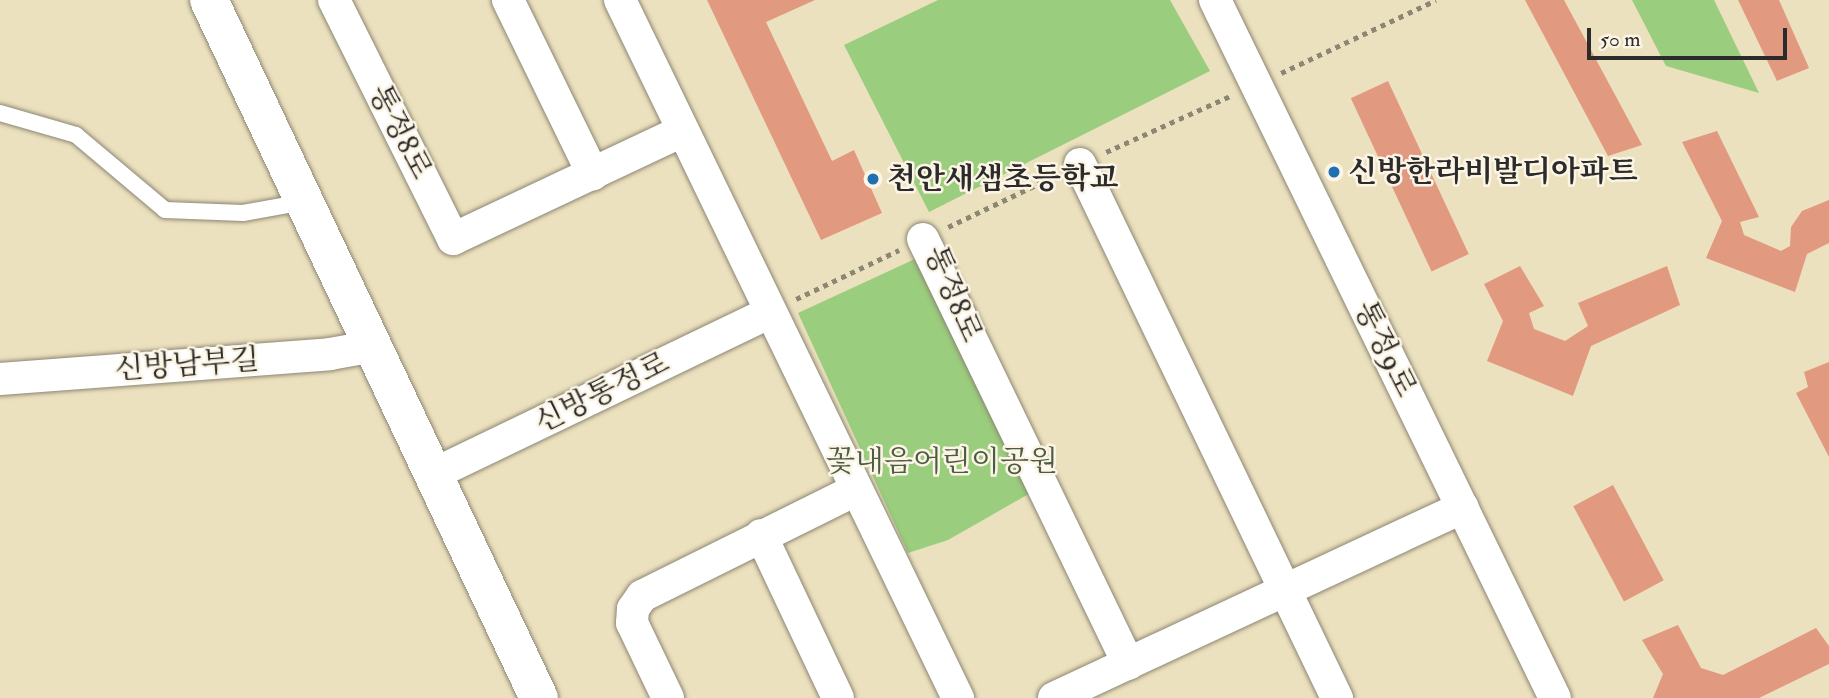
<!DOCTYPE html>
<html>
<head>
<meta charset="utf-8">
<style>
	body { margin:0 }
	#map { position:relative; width:1829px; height:698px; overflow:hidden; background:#ece1be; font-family:"IM FELL Double Pica","Noto Serif KR",serif }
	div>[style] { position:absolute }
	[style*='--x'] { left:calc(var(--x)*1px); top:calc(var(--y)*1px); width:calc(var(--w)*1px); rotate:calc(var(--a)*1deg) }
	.green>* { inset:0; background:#9acd7d }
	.building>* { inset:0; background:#e19980; transform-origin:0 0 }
	.path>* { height:4.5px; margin-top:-2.25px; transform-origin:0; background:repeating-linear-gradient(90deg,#8c8674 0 5px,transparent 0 10px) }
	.roads { filter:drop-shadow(0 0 2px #8c8674) drop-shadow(0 0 2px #8c8674) }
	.service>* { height:16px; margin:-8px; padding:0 8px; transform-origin:8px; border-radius:8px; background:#fff }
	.minor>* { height:32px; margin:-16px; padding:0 16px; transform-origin:16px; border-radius:16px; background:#fff }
	.tertiary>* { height:38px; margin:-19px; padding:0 19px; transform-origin:19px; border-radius:19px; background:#fff }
	.dots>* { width:19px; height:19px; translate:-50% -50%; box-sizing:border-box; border:4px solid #fcf5e5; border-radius:50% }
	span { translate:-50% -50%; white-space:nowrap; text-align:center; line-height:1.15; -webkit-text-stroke:5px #fcf5e5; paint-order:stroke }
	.street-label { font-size:30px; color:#2b2b2b }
	.poi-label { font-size:30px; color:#2b2b2b; font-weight:700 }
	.left { translate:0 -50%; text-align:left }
	.park-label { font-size:30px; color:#4c5c44 }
	.scale { position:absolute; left:1587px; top:28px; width:200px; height:32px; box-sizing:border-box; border:4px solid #2b2b2b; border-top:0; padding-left:9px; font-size:21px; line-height:24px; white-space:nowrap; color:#2b2b2b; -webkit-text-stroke:5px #fcf5e5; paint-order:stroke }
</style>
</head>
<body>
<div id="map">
	<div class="green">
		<i style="clip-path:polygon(938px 0,1170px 0,1210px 71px,929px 212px,844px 45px)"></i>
		<i style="clip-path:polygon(1632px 0,1714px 0,1759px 93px,1666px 66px)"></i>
		<i style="clip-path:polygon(915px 259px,1034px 491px,948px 540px,908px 553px,798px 313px)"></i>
	</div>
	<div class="building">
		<i style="clip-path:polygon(707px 0,815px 0,766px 22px,832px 161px,854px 150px,882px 213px,821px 240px)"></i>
		<i style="clip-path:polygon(1525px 0,1564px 0,1642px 145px,1608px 156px)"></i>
		<i style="clip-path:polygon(1738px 0,1779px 0,1809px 68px,1777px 81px)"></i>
		<i style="left:1388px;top:81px;width:191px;height:41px;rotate:65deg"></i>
		<i style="clip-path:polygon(1717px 131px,1759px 217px,1740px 222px,1744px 235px,1781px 251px,1790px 246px,1791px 227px,1802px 211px,1829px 200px,1829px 243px,1807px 254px,1795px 292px,1706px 258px,1722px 221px,1682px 142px)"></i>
		<i style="clip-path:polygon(1520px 266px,1544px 306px,1529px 313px,1534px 329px,1565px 341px,1588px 326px,1578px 303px,1667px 266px,1680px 305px,1591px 346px,1573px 396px,1487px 361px,1503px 321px,1484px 284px)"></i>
		<i style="clip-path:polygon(1829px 362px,1829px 457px,1796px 393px,1808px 387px,1804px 372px)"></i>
		<i style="left:1613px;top:485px;width:108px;height:45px;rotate:62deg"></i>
		<i style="clip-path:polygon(1678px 625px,1701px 668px,1723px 675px,1816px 628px,1829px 646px,1829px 664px,1759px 698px,1653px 698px,1663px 674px,1642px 640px)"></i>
	</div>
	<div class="path">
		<i style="--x:1281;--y:73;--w:171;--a:-25.2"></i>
		<i style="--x:1106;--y:152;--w:138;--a:-24.3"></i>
		<i style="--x:948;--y:227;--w:121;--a:-25.5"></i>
		<i style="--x:796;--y:299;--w:114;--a:-25.4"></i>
	</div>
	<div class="roads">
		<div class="service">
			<i style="--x:0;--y:113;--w:79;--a:16.1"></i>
			<i style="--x:76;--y:135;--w:116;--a:40.1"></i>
			<i style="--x:165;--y:210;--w:78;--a:2.2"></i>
			<i style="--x:243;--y:213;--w:63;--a:-10.1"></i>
		</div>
		<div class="minor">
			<i style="--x:334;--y:0;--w:267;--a:63.5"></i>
			<i style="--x:453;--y:239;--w:254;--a:-25.2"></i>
			<i style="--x:508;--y:0;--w:194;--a:64"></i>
			<i style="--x:620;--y:0;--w:776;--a:64.16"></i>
			<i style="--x:1215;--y:0;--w:776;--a:64.03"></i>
			<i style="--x:1080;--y:164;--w:593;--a:64.3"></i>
			<i style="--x:923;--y:239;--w:472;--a:64.2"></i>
			<i style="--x:0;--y:379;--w:331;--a:-4.3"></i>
			<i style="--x:330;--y:354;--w:45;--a:-10.3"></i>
			<i style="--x:434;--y:474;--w:373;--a:-25.7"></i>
			<i style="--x:761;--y:535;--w:180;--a:64.7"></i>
			<i style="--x:668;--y:698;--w:83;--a:-115.6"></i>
			<i style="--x:632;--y:623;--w:14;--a:-86"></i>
			<i style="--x:633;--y:609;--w:16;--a:-55"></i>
			<i style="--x:642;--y:596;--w:239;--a:-26.4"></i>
			<i style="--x:1054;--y:698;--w:451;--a:-25"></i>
		</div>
		<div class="tertiary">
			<i style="--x:209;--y:0;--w:772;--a:64.7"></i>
		</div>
	</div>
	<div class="dots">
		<i style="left:1334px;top:172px;background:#1f6fb2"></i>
		<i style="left:873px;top:179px;background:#1f6fb2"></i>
	</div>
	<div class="street-label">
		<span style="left:400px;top:132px;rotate:63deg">통정8로</span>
		<span style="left:953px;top:294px;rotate:67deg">통정8로</span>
		<span style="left:1385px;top:349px;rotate:64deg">통정9로</span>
		<span style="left:187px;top:365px;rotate:-4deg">신방남부길</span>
		<span style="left:602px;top:393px;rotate:-26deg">신방통정로</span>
	</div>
	<div class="poi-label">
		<span class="left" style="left:1348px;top:172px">신방한라비발디아파트</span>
		<span class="left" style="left:887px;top:179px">천안새샘초등학교</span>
	</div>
	<div class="park-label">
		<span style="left:942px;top:462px">꽃내음어린이공원</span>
	</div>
	<div class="scale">50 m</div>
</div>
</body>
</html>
